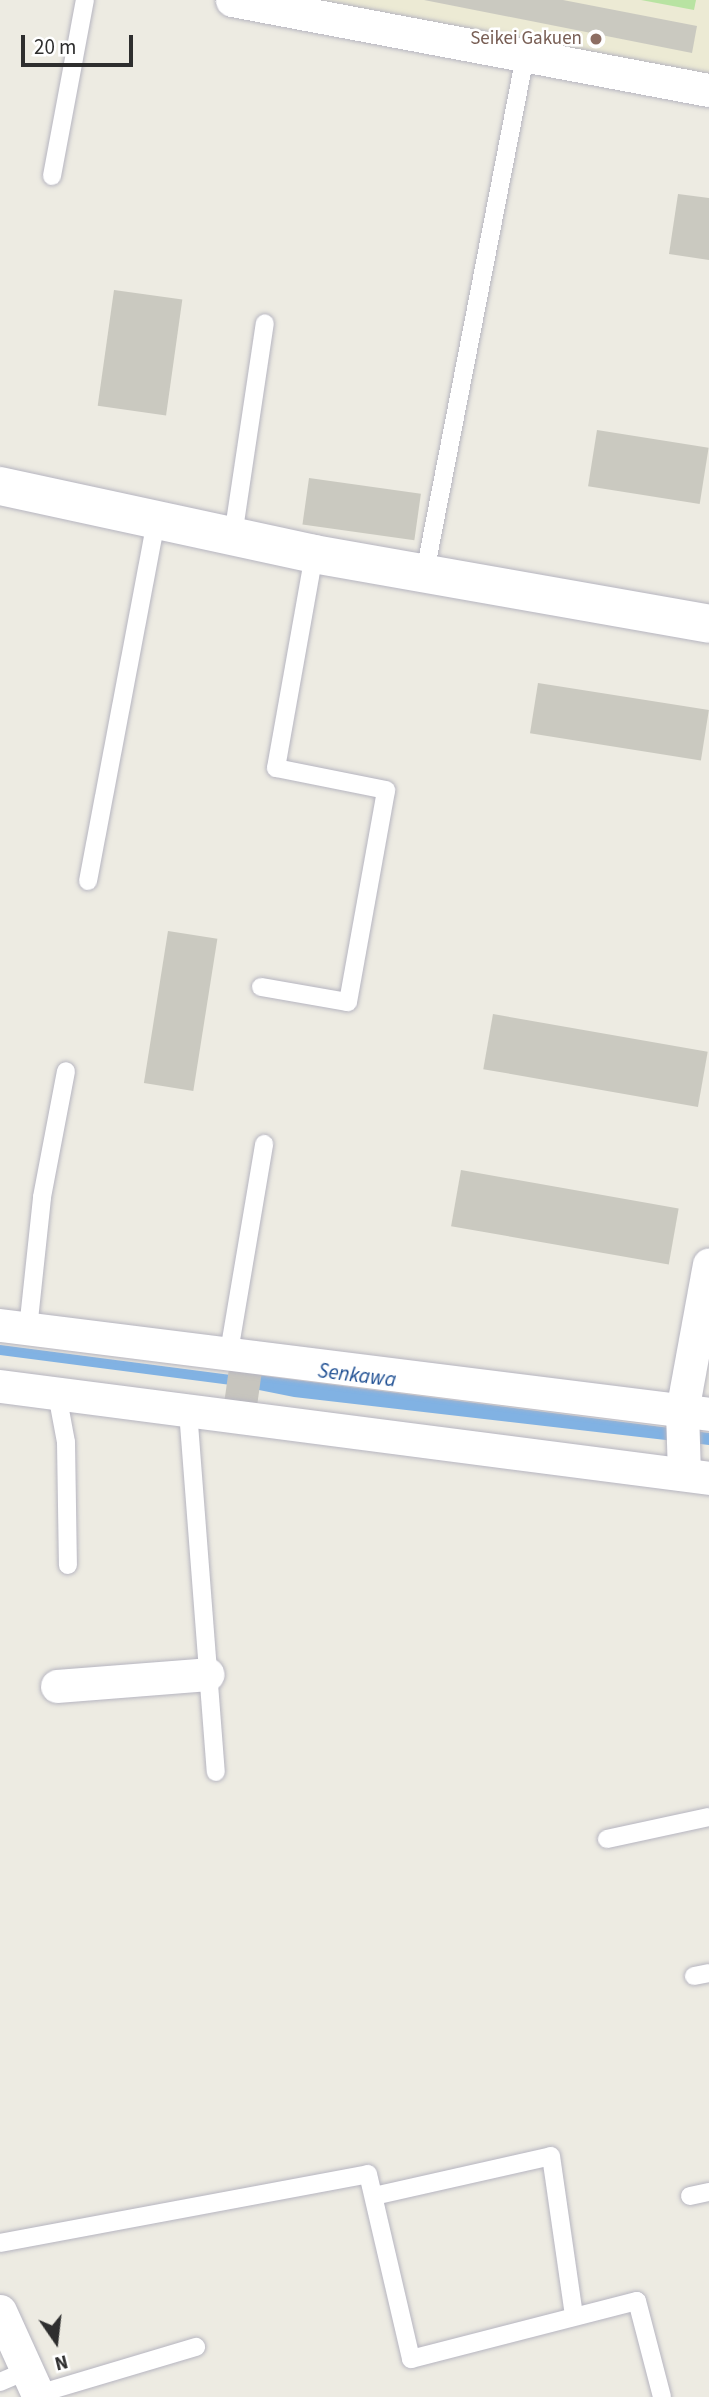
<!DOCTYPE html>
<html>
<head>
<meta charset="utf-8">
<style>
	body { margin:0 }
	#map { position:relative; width:709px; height:2397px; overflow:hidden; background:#edebe2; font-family:"Source Sans 3",sans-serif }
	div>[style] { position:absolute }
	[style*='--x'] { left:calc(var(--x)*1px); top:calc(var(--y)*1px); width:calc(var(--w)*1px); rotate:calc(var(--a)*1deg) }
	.education>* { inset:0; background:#ecead4 }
	.pitch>* { inset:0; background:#b8e3a2 }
	.water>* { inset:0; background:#81b2e3 }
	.stream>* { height:10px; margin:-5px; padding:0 5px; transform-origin:5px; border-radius:5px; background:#81b2e3 }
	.building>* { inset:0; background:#cac9c0; transform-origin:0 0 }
	.minor-tunnel>* { height:33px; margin-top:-16.5px; transform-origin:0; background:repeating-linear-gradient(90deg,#c7c5be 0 33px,transparent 0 50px) }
	.roads { filter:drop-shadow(0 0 2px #b6b5c0) drop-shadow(0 0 2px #b6b5c0) }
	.service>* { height:18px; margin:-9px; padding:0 9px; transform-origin:9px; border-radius:9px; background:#fff }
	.minor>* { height:33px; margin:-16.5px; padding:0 16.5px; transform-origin:16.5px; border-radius:16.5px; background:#fff }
	.tertiary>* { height:38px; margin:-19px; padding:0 19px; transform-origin:19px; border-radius:19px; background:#fff }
	.dots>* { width:19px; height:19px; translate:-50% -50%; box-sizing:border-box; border:4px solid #fff; border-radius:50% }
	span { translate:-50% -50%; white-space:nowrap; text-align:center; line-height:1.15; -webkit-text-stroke:5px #fff; paint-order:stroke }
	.education-label { font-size:19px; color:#785e54 }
	.right { translate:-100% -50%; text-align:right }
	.water-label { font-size:21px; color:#1d4e92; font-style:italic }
	.north { position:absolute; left:21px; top:2306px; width:70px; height:70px; -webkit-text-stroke:5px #fff; paint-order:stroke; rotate:166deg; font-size:19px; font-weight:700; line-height:28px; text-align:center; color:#2e2e2e }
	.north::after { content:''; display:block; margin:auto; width:24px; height:32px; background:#2e2e2e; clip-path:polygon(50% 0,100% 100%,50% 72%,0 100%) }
	.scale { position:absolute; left:21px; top:35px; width:112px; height:32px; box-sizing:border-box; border:4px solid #2e2e2e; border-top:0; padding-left:9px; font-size:21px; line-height:24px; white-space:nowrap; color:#2e2e2e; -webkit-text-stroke:5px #fff; paint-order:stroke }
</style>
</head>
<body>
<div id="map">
	<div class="education">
		<i style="clip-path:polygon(256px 0,709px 0,709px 78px)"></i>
	</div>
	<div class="pitch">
		<i style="clip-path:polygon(641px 0,696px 0,694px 10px)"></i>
	</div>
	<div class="water">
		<i style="clip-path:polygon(257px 1375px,709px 1433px,709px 1445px,294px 1397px,254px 1389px)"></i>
	</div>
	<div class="stream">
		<i style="--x:0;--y:1350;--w:271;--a:7.4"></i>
	</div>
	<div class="building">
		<i style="clip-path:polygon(424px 0,563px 0,697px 26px,692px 53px)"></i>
		<i style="clip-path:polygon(678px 194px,709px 198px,709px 260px,669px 254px)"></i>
		<i style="left:114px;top:290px;width:69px;height:117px;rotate:8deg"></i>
		<i style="left:597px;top:430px;width:113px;height:57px;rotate:9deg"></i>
		<i style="left:309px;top:478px;width:113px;height:47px;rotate:8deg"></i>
		<i style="left:538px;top:683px;width:173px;height:51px;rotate:9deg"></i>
		<i style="left:168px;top:931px;width:50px;height:154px;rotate:9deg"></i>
		<i style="left:493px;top:1014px;width:218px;height:56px;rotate:10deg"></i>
		<i style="left:461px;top:1170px;width:221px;height:57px;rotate:10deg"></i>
	</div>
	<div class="minor-tunnel">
		<i style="--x:241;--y:1401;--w:35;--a:-82"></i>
	</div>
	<div class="roads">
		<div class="service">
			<i style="--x:52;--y:176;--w:179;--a:-79.4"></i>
			<i style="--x:233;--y:536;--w:215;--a:-81.5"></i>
			<i style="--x:425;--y:572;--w:526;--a:-79.03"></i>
			<i style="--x:88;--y:881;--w:367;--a:-79.3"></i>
			<i style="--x:261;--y:987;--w:88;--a:9.8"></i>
			<i style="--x:348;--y:1002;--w:215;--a:-79.8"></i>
			<i style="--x:386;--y:790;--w:112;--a:-168.7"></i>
			<i style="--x:276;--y:768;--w:217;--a:-79.9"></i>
			<i style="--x:28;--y:1329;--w:133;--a:-83.9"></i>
			<i style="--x:42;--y:1197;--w:128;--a:-79.2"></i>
			<i style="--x:229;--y:1352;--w:211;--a:-80.4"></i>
			<i style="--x:57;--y:1394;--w:49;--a:79.4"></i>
			<i style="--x:66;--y:1442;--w:123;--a:89.1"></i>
			<i style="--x:188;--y:1411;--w:362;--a:85.6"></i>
			<i style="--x:607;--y:1839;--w:104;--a:-12.2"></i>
			<i style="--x:694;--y:1976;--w:15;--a:-11"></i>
			<i style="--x:374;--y:2196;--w:181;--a:-12.7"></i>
			<i style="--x:551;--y:2156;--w:161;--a:81.8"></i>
			<i style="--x:690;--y:2196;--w:19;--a:-12"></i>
			<i style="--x:0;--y:2243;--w:374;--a:-10.6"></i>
			<i style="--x:368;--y:2174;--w:190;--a:76.9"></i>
			<i style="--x:411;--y:2359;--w:233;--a:-14.4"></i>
			<i style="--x:637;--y:2301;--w:99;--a:75.4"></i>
			<i style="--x:0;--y:2382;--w:28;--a:-23"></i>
			<i style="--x:38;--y:2394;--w:165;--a:-16.6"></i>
		</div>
		<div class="minor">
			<i style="--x:232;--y:0;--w:485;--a:10.7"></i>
			<i style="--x:0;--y:1325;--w:715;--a:7.15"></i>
			<i style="--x:0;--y:1386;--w:715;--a:7.39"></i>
			<i style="--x:684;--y:1474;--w:63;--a:-91.8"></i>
			<i style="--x:682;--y:1411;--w:149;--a:-79.6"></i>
			<i style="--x:57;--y:1686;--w:151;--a:-4.5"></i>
			<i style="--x:0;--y:2311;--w:94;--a:65.6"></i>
		</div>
		<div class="tertiary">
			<i style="--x:0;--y:486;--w:321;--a:12.2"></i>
			<i style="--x:314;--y:554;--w:401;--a:10"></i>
		</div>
	</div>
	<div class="dots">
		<i style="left:596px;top:39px;background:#8d6e63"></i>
	</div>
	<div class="education-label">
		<span class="right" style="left:582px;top:39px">Seikei Gakuen</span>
	</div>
	<div class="water-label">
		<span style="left:357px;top:1375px;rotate:7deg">Senkawa</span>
	</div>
	<div class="north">N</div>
	<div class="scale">20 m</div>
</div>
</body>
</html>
